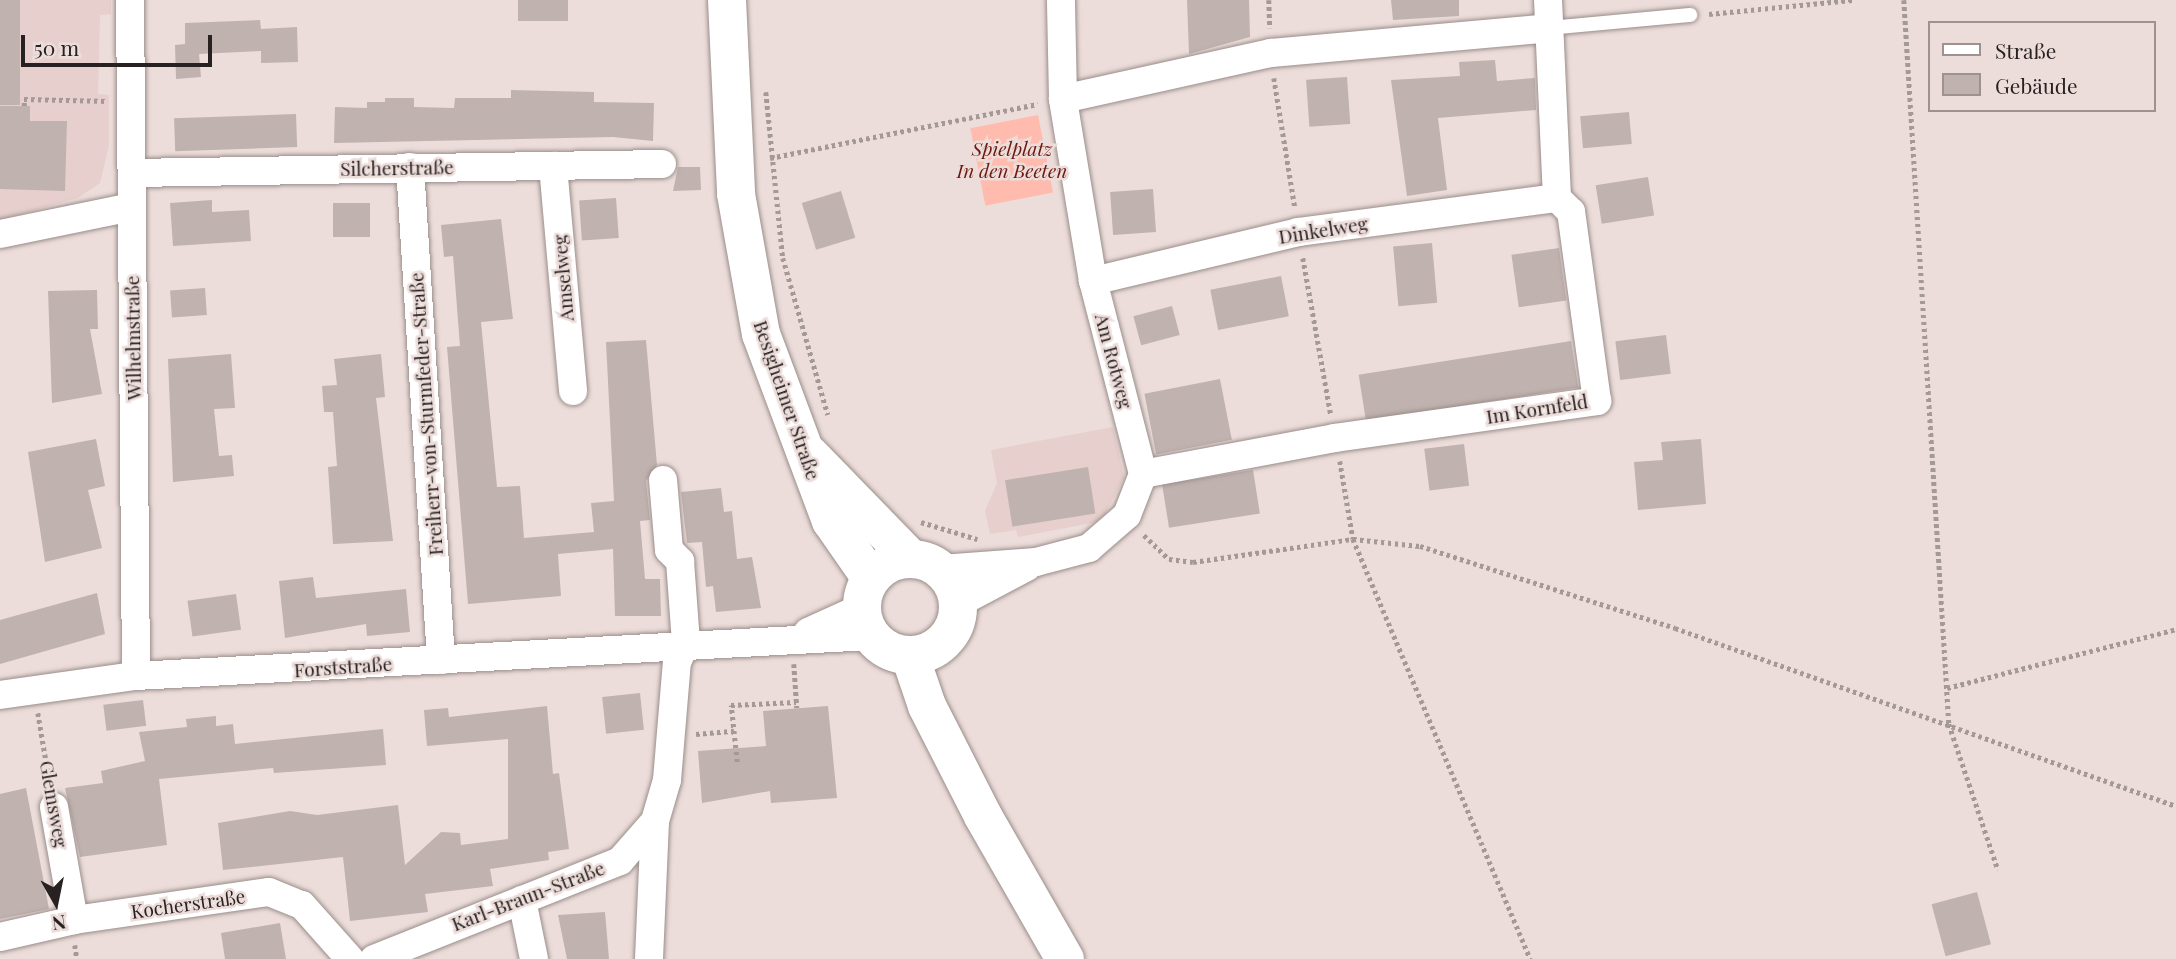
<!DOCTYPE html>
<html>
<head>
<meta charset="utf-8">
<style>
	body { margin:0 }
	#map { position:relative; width:2176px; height:959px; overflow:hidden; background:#ecddda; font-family:"Playfair Display",serif }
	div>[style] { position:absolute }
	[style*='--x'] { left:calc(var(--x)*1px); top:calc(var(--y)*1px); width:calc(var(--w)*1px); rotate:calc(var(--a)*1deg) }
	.built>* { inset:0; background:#e6cfcc }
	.green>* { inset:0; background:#ffbbae; transform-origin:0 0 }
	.building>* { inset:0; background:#c0b2af; transform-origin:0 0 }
	.path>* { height:4.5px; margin-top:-2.25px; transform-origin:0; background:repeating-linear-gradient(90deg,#a49997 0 3.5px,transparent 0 7px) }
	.roads { filter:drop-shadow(0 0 2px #9a8d8a) drop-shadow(0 0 2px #9a8d8a) }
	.service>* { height:14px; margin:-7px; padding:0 7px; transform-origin:7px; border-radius:7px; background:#fff }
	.minor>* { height:28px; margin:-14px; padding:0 14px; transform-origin:14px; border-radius:14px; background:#fff }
	.secondary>* { height:38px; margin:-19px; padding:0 19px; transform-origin:19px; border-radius:19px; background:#fff }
	.secondary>.ring { margin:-19px; padding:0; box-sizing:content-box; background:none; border:38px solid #fff; border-radius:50% }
	span { translate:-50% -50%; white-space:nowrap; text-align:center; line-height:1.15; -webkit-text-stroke:5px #ecddda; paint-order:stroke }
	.park-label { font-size:19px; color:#6e190f; font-style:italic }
	.street-label { font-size:19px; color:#272221 }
	.legend { position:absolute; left:1928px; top:21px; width:228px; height:91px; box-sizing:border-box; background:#ecddda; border:2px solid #9d9290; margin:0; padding:9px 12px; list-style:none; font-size:21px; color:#272221 }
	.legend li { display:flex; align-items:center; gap:14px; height:35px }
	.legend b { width:35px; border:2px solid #9d9290 }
	.north { position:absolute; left:21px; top:868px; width:70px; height:70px; -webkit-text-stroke:5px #ecddda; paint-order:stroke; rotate:171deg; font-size:19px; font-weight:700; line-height:28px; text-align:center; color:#272221 }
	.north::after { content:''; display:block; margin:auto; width:24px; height:32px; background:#272221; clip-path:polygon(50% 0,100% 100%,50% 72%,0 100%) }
	.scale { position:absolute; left:21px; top:35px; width:191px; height:32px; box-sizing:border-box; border:4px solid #272221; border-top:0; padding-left:9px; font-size:21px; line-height:24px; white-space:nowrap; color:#272221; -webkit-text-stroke:5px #ecddda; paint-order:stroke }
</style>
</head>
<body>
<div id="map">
	<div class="built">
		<i style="clip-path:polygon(0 0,111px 0,111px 14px,100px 15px,98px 94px,109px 95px,109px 145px,100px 183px,78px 198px,0 220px)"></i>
		<i style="clip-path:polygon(1113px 427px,1124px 477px,1102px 521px,1018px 537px,1016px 530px,990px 534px,985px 511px,997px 483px,991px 450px)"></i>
	</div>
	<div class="green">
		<i style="left:1038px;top:115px;width:79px;height:69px;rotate:79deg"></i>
	</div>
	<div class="building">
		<i style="left:0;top:0;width:20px;height:105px"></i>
		<i style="left:518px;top:0;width:50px;height:21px"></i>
		<i style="clip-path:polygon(1187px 0,1249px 0,1250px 37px,1189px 54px)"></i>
		<i style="clip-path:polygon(1391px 0,1459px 0,1459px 16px,1393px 20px)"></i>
		<i style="clip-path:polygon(260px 20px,261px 29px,297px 27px,298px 62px,261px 63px,261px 51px,199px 54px,201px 77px,176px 79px,175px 45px,185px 44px,185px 23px)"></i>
		<i style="clip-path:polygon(1495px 60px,1497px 81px,1535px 78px,1536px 110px,1438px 118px,1447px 190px,1407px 196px,1391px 80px,1460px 76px,1459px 62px)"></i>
		<i style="left:1347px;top:77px;width:47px;height:41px;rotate:86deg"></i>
		<i style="clip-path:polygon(511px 90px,594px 92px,594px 102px,654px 103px,653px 141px,613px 137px,334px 143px,335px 107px,367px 108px,367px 102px,385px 102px,385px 98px,414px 98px,414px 107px,454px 108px,455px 98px,511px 98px)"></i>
		<i style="clip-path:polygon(0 106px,30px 106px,30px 121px,67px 121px,65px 191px,0 189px)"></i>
		<i style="left:1629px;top:112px;width:32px;height:49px;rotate:85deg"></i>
		<i style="left:296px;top:114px;width:33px;height:122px;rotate:88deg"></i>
		<i style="clip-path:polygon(678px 167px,700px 167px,701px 190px,673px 191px)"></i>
		<i style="left:1648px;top:177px;width:39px;height:53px;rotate:81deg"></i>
		<i style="left:1153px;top:189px;width:43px;height:43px;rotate:86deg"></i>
		<i style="left:841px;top:191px;width:49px;height:41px;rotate:73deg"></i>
		<i style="left:616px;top:198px;width:40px;height:37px;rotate:86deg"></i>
		<i style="clip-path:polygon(212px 200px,212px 212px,249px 210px,251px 241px,173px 246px,170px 203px)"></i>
		<i style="left:333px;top:203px;width:37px;height:34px"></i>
		<i style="clip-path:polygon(501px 219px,513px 319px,481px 322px,497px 487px,520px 486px,524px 538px,594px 532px,591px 503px,614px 501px,606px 342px,646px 340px,657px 465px,646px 481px,650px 520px,640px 521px,645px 579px,660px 579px,661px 616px,615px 616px,613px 549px,558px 554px,561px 596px,468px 604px,447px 347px,460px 346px,453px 256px,444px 257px,441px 225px)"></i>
		<i style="left:1432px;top:243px;width:60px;height:39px;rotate:85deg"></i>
		<i style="left:1559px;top:248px;width:53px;height:48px;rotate:82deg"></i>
		<i style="left:1281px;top:276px;width:41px;height:72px;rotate:79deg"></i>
		<i style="left:205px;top:288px;width:27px;height:35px;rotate:86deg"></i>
		<i style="clip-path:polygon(97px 290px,98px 329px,90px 329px,102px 394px,52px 403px,48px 291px)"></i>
		<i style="left:1172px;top:306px;width:30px;height:40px;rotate:75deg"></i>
		<i style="left:1666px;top:335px;width:39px;height:51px;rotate:83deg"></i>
		<i style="left:1571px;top:341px;width:47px;height:215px;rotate:81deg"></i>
		<i style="clip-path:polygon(231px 354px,235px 408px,214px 409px,219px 456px,232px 455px,234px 476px,173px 482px,168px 359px)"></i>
		<i style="clip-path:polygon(381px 354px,385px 397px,376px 398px,393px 541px,333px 544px,328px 467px,337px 466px,333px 412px,324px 412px,322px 386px,337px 385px,334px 359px)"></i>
		<i style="left:1220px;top:379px;width:62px;height:77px;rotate:79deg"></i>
		<i style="clip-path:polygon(96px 439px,105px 486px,88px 490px,102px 548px,45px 562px,28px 452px)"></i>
		<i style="clip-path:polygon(1701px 439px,1706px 504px,1638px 510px,1634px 462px,1663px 460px,1661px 442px)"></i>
		<i style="left:1464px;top:444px;width:42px;height:40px;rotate:83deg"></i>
		<i style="left:1088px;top:467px;width:47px;height:84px;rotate:81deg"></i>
		<i style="left:1253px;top:470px;width:44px;height:92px;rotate:81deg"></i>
		<i style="clip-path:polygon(721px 488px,724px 512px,732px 511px,737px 559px,752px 557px,761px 608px,716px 612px,713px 586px,706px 587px,702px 542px,687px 543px,681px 492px)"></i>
		<i style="clip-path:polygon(313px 577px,316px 598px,406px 589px,410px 632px,367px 636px,366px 624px,285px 638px,279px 581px)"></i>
		<i style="clip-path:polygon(97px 593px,105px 634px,0 664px,0 620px)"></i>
		<i style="left:236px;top:594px;width:36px;height:49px;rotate:82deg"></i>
		<i style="left:640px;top:693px;width:37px;height:38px;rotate:84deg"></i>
		<i style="left:143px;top:700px;width:26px;height:40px;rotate:83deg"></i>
		<i style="clip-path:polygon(547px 706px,553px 774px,559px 773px,569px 849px,548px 852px,549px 860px,490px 869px,493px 886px,425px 894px,428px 912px,350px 921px,343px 857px,223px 870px,218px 823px,290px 811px,317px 815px,398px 805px,405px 865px,441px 832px,460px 833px,461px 845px,508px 839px,508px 739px,427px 746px,424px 710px,448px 708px,449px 717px)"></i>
		<i style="clip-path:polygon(828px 706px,837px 798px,771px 803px,770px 791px,702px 803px,698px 751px,766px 746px,763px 711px)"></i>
		<i style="clip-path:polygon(216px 716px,216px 726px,233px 724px,235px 744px,383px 729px,386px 765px,274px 773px,273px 768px,159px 779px,167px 845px,80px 857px,65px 788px,103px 783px,101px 771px,145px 761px,139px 732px,187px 727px,186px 719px)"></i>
		<i style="clip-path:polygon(26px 788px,49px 909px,0 919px,0 794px)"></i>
		<i style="left:1977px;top:892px;width:54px;height:47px;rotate:75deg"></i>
		<i style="clip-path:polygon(605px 912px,609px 959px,567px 959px,558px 915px)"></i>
		<i style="clip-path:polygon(280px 923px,286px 959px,225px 959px,221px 933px)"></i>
	</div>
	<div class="path">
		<i style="--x:1269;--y:0;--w:28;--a:88"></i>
		<i style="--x:1904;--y:0;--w:725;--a:86.44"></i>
		<i style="--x:1949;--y:724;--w:154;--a:71.4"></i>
		<i style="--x:1709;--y:14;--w:144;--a:-5.6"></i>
		<i style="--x:1274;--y:78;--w:132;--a:80.8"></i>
		<i style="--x:766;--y:92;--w:167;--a:84.2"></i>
		<i style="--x:783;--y:258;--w:163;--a:74"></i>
		<i style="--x:24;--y:106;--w:7;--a:-90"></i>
		<i style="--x:24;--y:99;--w:84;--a:1.4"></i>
		<i style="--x:770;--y:158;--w:273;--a:-11.4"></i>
		<i style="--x:1303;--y:258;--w:159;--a:79.9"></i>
		<i style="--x:1340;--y:461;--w:79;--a:80.5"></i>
		<i style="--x:1353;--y:539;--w:456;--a:67.1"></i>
		<i style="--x:921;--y:522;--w:59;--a:16.9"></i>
		<i style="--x:1144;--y:535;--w:35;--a:44"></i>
		<i style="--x:1169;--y:559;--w:24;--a:7"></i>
		<i style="--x:1193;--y:562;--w:162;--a:-8.2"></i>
		<i style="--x:1353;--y:539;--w:67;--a:6"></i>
		<i style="--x:1420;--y:546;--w:268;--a:17.8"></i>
		<i style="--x:1675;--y:628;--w:532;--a:19.56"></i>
		<i style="--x:794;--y:664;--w:44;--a:86.1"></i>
		<i style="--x:1947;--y:688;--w:236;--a:-14.4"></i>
		<i style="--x:38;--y:713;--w:72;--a:80.4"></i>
		<i style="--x:696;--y:734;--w:38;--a:-5"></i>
		<i style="--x:737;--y:762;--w:57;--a:-96"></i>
		<i style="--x:731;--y:705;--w:65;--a:-2.6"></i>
		<i style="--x:75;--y:945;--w:14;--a:82"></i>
	</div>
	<div class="roads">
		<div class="service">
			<i style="--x:1549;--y:28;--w:142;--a:-5.3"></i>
		</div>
		<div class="minor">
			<i style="--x:130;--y:0;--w:676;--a:89.49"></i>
			<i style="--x:1063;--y:99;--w:213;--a:-12.5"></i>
			<i style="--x:1271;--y:53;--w:279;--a:-5.1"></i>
			<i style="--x:553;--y:166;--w:226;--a:84.9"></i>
			<i style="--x:410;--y:167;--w:494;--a:86.4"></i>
			<i style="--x:132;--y:173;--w:530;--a:-0.97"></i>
			<i style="--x:0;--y:234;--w:134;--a:-11.6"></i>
			<i style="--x:1093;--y:281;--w:211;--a:-13.4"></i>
			<i style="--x:1298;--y:232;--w:261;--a:-7.5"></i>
			<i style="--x:1143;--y:474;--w:195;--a:-10.6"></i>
			<i style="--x:1335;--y:438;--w:265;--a:-8"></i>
			<i style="--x:1597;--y:401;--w:191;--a:-97.8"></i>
			<i style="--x:1571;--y:212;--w:20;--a:-135"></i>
			<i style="--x:1557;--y:198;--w:198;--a:-92.6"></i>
			<i style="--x:663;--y:480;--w:70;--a:85.1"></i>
			<i style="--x:669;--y:550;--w:16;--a:45"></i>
			<i style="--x:680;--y:561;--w:82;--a:85.8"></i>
			<i style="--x:941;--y:569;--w:95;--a:-4.2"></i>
			<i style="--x:1036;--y:562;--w:55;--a:-14.8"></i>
			<i style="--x:1089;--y:548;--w:50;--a:-41"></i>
			<i style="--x:1127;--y:515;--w:44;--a:-68.7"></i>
			<i style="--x:1143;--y:474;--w:199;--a:-104.5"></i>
			<i style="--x:1093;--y:281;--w:184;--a:-99.4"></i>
			<i style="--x:1063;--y:99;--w:99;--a:-91.2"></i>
			<i style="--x:959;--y:603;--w:77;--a:-27.9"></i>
			<i style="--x:808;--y:632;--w:58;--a:-24.4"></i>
			<i style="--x:0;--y:695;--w:137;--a:-8"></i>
			<i style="--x:136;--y:676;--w:735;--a:-3.12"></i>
			<i style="--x:54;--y:807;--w:115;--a:80"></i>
			<i style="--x:522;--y:900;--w:60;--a:78.5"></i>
			<i style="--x:0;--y:937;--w:76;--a:-12.9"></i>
			<i style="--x:74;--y:920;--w:197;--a:-8.2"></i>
			<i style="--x:269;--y:892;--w:35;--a:22"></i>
			<i style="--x:302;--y:905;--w:72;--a:48.4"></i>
			<i style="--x:374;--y:959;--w:265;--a:-21.7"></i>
			<i style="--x:620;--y:861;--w:53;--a:-48.8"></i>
			<i style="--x:655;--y:821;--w:43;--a:-73.7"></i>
			<i style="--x:667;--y:780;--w:118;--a:-85.2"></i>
			<i style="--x:677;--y:662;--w:21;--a:-65"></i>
			<i style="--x:649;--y:959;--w:138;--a:-87.5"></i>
		</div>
		<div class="secondary">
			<i style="--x:727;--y:0;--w:194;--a:87.3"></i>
			<i style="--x:736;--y:194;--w:142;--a:79.9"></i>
			<i style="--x:761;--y:334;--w:200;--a:69.5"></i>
			<i style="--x:831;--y:521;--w:68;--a:55.1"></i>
			<i style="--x:810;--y:455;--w:144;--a:45.8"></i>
			<i class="ring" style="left:862px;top:559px;width:58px;height:58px"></i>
			<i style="--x:910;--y:656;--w:53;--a:71.2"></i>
			<i style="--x:927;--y:706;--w:123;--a:63"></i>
			<i style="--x:983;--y:816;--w:165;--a:60.2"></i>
		</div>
	</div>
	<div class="park-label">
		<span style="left:1012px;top:160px">Spielplatz<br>In den Beeten</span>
	</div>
	<div class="street-label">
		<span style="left:397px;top:168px;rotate:-1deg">Silcherstraße</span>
		<span style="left:1323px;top:230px;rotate:-9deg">Dinkelweg</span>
		<span style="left:563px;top:278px;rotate:-95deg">Amselweg</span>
		<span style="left:133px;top:338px;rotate:-91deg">Wilhelmstraße</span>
		<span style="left:1114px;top:361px;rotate:75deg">Am Rotweg</span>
		<span style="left:787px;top:400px;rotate:71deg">Besigheimer Straße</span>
		<span style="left:1537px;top:409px;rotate:-9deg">Im Kornfeld</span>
		<span style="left:426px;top:414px;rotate:-94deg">Freiherr-von-Sturmfeder-Straße</span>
		<span style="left:343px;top:667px;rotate:-4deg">Forststraße</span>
		<span style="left:54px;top:804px;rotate:80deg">Glemsweg</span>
		<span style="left:528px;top:896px;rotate:-21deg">Karl-Braun-Straße</span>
		<span style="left:188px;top:904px;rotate:-8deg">Kocherstraße</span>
	</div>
	<ul class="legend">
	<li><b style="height:9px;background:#fff"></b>Straße</li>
	<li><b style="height:19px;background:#c0b2af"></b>Gebäude</li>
	</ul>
	<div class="north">N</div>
	<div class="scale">50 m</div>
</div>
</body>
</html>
